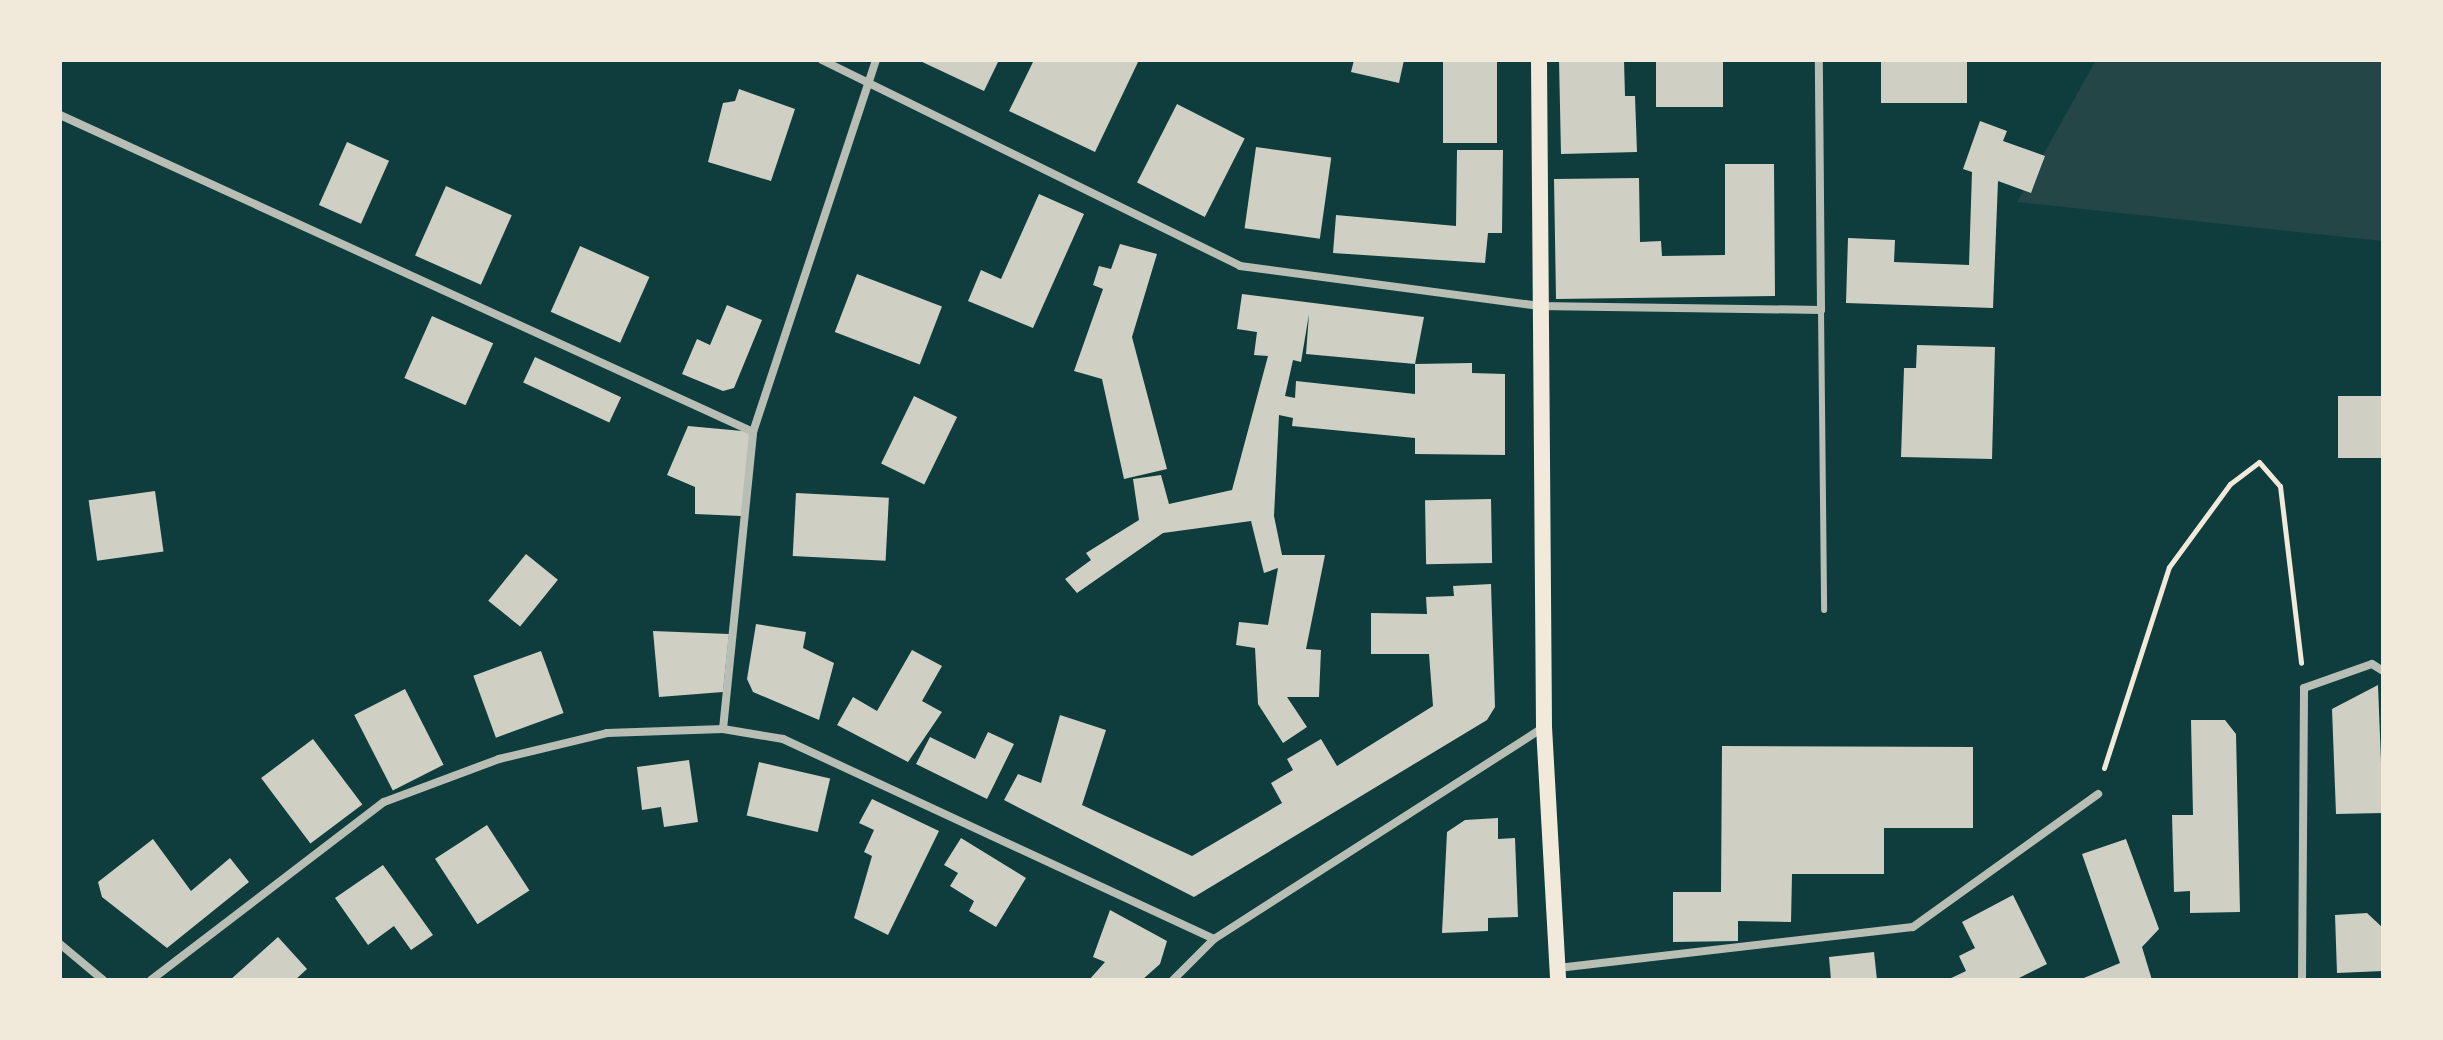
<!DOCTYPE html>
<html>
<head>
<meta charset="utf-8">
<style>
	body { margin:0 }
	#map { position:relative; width:2443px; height:1040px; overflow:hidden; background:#0f3d3e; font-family:"Nunito Sans",sans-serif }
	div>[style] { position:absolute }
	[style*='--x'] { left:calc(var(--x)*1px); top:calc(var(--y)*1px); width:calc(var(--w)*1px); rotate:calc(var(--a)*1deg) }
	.green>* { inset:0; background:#244646 }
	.building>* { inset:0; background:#cfcfc3; transform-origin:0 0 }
	.path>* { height:5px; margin:-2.5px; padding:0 2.5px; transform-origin:2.5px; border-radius:2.5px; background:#f1e9da }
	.service>* { height:6px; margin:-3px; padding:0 3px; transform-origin:3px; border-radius:3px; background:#b8beb3 }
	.minor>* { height:8px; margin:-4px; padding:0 4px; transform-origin:4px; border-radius:4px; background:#b8beb3 }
	.secondary>* { height:16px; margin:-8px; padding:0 8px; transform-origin:8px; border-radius:8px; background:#f1e9da }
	span { translate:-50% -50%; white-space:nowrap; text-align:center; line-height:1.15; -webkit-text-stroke:6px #f1e9da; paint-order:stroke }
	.frame { position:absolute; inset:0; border:62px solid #f1e9da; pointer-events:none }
</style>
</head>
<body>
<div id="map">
	<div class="green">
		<i style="clip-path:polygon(2096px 60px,2383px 60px,2383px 241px,2017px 202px)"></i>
	</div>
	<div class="building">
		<i style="clip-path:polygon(918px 60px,999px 60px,984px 91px)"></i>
		<i style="clip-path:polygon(1034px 60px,1139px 60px,1095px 152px,1009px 111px)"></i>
		<i style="clip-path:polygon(1354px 60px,1404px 60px,1399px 83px,1351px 72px)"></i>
		<i style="left:1443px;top:60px;width:54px;height:83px"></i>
		<i style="clip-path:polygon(1559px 60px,1624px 60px,1625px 96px,1635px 96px,1637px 152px,1561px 154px)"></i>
		<i style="left:1656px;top:60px;width:67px;height:47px"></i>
		<i style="left:1881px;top:60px;width:86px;height:43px"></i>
		<i style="clip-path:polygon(739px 89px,795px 109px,771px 181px,708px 162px,723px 103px,735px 101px)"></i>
		<i style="left:1177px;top:104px;width:76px;height:88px;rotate:27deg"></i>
		<i style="clip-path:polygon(1980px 121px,2007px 131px,2003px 141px,2045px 156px,2031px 193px,1998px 181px,1993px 308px,1846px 303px,1848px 238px,1895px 240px,1894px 262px,1969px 265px,1972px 172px,1963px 169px)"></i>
		<i style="left:347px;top:142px;width:46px;height:69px;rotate:24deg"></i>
		<i style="left:1256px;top:147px;width:76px;height:82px;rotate:8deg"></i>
		<i style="clip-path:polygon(1457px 150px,1503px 150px,1502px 233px,1488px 233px,1485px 263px,1333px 253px,1336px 215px,1456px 226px)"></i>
		<i style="clip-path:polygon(1725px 164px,1774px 164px,1775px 296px,1556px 299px,1554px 179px,1639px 178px,1640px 242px,1661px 241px,1662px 256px,1725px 255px)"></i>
		<i style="left:446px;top:186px;width:72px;height:76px;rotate:24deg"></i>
		<i style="clip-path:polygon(1039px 194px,1084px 214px,1033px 328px,968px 301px,981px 270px,1001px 279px)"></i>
		<i style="clip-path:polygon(1120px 244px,1157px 254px,1132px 337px,1167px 469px,1124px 479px,1102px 379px,1074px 371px,1103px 289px,1093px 285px,1099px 266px,1111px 269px)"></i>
		<i style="left:580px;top:246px;width:76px;height:72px;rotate:24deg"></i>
		<i style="left:857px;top:274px;width:91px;height:62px;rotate:21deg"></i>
		<i style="clip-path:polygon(evenodd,1242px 294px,1424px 317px,1415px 364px,1472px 363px,1472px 373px,1505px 374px,1505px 455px,1415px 454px,1415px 438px,1292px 426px,1293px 418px,1279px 415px,1274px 516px,1282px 555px,1325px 555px,1306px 649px,1321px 650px,1319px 697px,1287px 697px,1307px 727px,1283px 743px,1258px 704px,1255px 648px,1236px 645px,1239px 622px,1268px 625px,1278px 568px,1264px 573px,1251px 521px,1163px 533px,1077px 593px,1065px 579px,1091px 560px,1086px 553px,1139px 520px,1133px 479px,1161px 475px,1169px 504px,1232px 490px,1268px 356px,1254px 355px,1257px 332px,1237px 329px,1242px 294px,1309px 314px,1306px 354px,1415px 364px,1415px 394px,1296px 381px,1295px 398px,1285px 396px,1293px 360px,1301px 362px,1309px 314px)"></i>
		<i style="clip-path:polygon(727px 305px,762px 320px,734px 388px,723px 391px,682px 374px,697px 339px,710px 345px)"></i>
		<i style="left:432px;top:316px;width:67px;height:68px;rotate:24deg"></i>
		<i style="clip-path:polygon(1917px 345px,1995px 347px,1992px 459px,1901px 457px,1904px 368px,1916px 368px)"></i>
		<i style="left:535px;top:357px;width:95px;height:28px;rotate:25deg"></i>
		<i style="left:914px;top:396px;width:48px;height:75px;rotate:26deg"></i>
		<i style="left:2383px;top:396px;width:62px;height:45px;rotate:90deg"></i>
		<i style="clip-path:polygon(688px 426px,753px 432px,741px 516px,695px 514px,695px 487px,667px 475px)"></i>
		<i style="left:155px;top:491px;width:61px;height:67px;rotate:82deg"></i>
		<i style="left:796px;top:493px;width:93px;height:63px;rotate:3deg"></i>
		<i style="left:1491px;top:499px;width:64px;height:66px;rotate:89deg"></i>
		<i style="left:526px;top:554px;width:41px;height:60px;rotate:39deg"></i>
		<i style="clip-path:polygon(1491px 584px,1495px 707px,1487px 720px,1194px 897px,1004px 800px,1018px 774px,1041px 783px,1060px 715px,1106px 730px,1082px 805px,1192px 856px,1282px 803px,1271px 783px,1293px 770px,1287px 759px,1321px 739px,1337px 766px,1433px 706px,1429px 654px,1371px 654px,1371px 613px,1427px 614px,1426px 597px,1454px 596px,1453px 586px)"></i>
		<i style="clip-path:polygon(756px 624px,806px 632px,803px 648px,834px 663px,819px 720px,753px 692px,747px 679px)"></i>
		<i style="clip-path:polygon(653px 631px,729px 634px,723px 692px,659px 697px)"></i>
		<i style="clip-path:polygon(912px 650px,942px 666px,922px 701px,942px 712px,908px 762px,837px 725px,853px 697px,877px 711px)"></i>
		<i style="left:541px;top:651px;width:66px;height:72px;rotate:70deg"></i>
		<i style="clip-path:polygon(2378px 685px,2383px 813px,2336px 814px,2332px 709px)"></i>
		<i style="left:405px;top:689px;width:85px;height:57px;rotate:63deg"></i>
		<i style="clip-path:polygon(2191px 720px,2225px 720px,2236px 734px,2240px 912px,2190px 913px,2190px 891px,2174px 892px,2172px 815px,2193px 815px)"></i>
		<i style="clip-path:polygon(988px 732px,1014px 744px,987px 799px,916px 764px,930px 737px,975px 759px)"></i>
		<i style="left:313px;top:739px;width:82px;height:65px;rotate:53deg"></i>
		<i style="clip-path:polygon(1722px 746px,1973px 747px,1973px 828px,1884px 828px,1884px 874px,1792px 874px,1791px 922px,1738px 921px,1738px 941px,1673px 942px,1673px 892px,1721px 892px)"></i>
		<i style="clip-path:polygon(689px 760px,698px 822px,664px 827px,661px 807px,642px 810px,637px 767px)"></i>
		<i style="left:759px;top:762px;width:73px;height:55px;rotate:13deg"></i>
		<i style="clip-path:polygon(872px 799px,939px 831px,888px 935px,854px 918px,872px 856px,864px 852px,874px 830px,859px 823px)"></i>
		<i style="clip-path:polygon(1498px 818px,1498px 839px,1515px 838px,1518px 917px,1488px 918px,1488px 931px,1442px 933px,1447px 832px,1465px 820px)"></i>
		<i style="left:487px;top:825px;width:78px;height:62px;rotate:57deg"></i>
		<i style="clip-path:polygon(961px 838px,1026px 878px,996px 927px,969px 911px,974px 901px,950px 886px,958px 873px,944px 865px)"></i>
		<i style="clip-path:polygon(153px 839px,191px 891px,230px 858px,249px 882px,167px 948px,102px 897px,98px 882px)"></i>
		<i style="clip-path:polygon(2126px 839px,2159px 929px,2142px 947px,2152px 980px,2079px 980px,2120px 963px,2082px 854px)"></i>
		<i style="clip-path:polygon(383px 865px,433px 935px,411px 950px,394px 926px,368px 945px,335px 898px)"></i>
		<i style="clip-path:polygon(2013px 895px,2047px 964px,2015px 980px,1947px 980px,1966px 971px,1959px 956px,1975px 948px,1962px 922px)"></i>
		<i style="clip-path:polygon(1110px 910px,1167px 941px,1160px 964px,1142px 980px,1089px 980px,1105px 962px,1093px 957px)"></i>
		<i style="clip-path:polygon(2367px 913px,2383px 928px,2383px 971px,2337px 973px,2335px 915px)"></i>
		<i style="clip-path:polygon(278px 937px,307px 969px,295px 980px,230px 980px)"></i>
		<i style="clip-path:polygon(1874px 952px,1877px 980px,1831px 980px,1829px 957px)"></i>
	</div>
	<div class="path">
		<i style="--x:2104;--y:768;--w:211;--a:-72.1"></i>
		<i style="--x:2169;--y:567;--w:103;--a:-53.7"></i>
		<i style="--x:2230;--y:484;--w:36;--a:-37"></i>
		<i style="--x:2259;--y:462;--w:32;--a:49"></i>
		<i style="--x:2280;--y:486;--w:178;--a:83.2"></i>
	</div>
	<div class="service">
		<i style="--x:1821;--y:310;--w:300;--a:89.4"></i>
	</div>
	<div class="minor">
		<i style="--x:822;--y:60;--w:466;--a:26.2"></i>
		<i style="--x:1240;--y:266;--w:301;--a:7.6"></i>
		<i style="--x:1538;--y:306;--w:283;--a:0.8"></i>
		<i style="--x:1821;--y:310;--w:250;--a:-90.5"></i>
		<i style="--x:60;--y:115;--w:762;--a:24.58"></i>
		<i style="--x:723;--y:729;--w:299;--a:-84.2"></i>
		<i style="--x:753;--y:432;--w:392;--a:-71.7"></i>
		<i style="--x:60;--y:944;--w:56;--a:39.9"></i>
		<i style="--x:1558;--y:968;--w:357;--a:-6.6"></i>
		<i style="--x:1913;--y:927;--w:228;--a:-35.7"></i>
		<i style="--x:151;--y:980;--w:293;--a:-37.4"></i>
		<i style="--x:384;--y:802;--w:123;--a:-20.5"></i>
		<i style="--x:499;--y:759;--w:111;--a:-13.5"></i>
		<i style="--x:607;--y:733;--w:116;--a:-2"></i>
		<i style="--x:723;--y:729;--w:61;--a:9.5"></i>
		<i style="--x:783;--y:739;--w:475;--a:24.9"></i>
		<i style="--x:1173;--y:980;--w:58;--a:-45"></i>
		<i style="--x:1214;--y:939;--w:392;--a:-32.7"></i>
		<i style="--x:2302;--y:980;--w:292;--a:-89.6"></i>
		<i style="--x:2304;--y:688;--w:72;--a:-19.4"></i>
		<i style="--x:2372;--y:664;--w:13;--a:32"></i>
	</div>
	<div class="secondary">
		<i style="--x:1539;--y:60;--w:667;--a:89.57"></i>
		<i style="--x:1544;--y:727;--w:253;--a:86.8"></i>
	</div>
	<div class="frame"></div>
</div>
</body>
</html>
